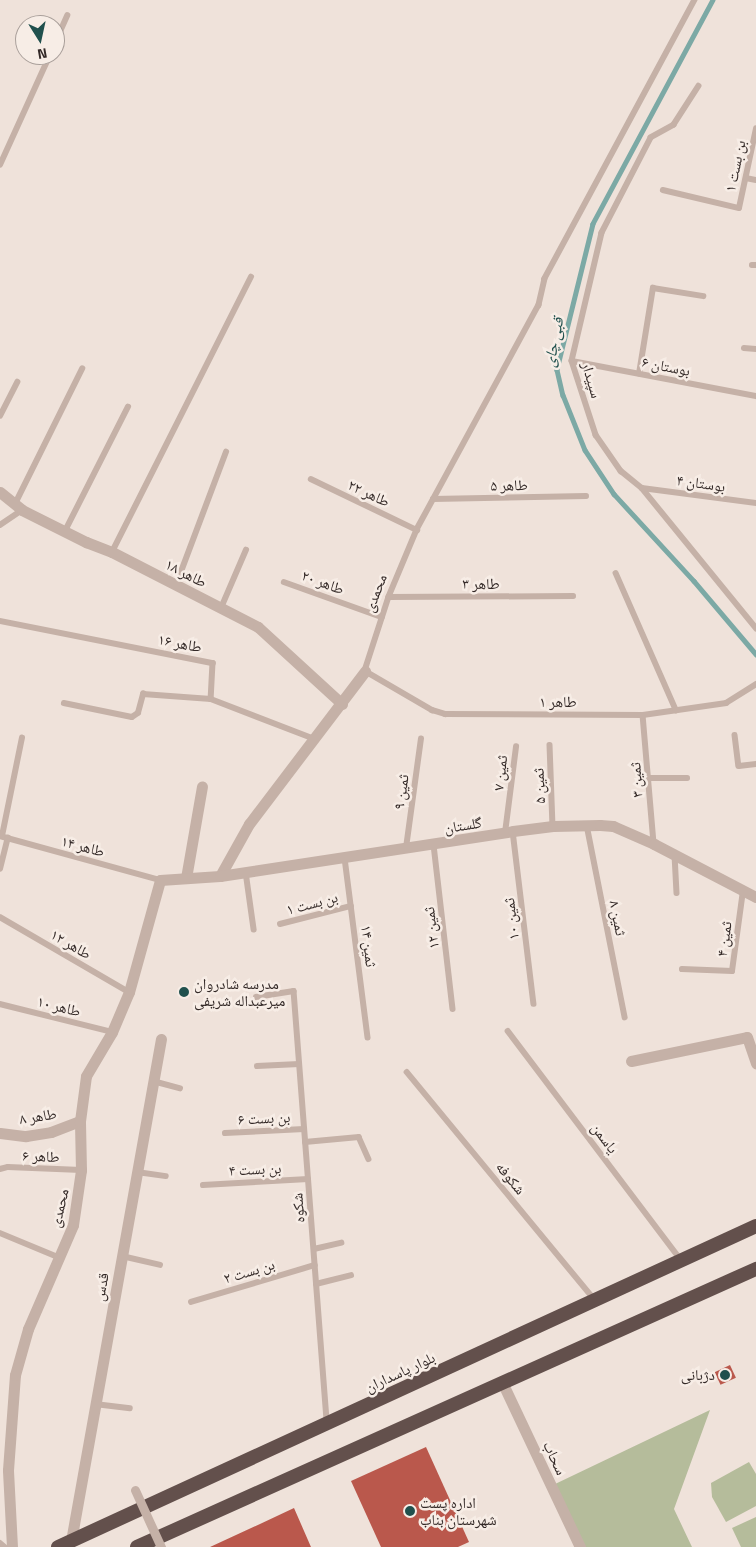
<!DOCTYPE html>
<html>
<head>
<meta charset="utf-8">
<style>
	body { margin:0 }
	#map { position:relative; width:756px; height:1547px; overflow:hidden; background:#efe2da; font-family:"Titillium Web","Noto Naskh Arabic",sans-serif }
	div>[style] { position:absolute }
	[style*='--x'] { left:calc(var(--x)*1px); top:calc(var(--y)*1px); width:calc(var(--w)*1px); rotate:calc(var(--a)*1deg) }
	.green>* { inset:0; background:#b5bc9b }
	.stream>* { height:4.5px; margin:-2.25px; padding:0 2.25px; transform-origin:2.25px; border-radius:2.25px; background:#7ca9a5 }
	.building>* { inset:0; background:#ba584c; transform-origin:0 0 }
	.service>* { height:5.5px; margin:-2.75px; padding:0 2.75px; transform-origin:2.75px; border-radius:2.75px; background:#c5b1a7 }
	.minor>* { height:11px; margin:-5.5px; padding:0 5.5px; transform-origin:5.5px; border-radius:5.5px; background:#c5b1a7 }
	.trunk>* { height:14px; margin:-7px; padding:0 7px; transform-origin:7px; border-radius:7px; background:#63504c }
	.pedestrian-bridge>* { height:9px; margin:-4.5px; padding:0 4.5px; transform-origin:4.5px; border-radius:4.5px; background:#c5b1a7 }
	.dots>* { width:14px; height:14px; translate:-50% -50%; box-sizing:border-box; border:2px solid #f7ede6; border-radius:50% }
	span { translate:-50% -50%; white-space:nowrap; text-align:center; line-height:1.15; -webkit-text-stroke:5px #f7ede6; paint-order:stroke }
	.street-label { font-size:15px; color:#332927 }
	.poi-label { font-size:15px; color:#332927 }
	.left { translate:0 -50%; text-align:left }
	.right { translate:-100% -50%; text-align:right }
	.water-label { font-size:16px; color:#20504d; font-style:italic }
	.north { position:absolute; left:15px; top:15px; width:50px; height:50px; box-sizing:border-box; background:#f7ede6; border:1px solid #a99f9a; border-radius:50%; rotate:170deg; font-size:14px; font-weight:700; line-height:20px; text-align:center; color:#332927 }
	.north::after { content:''; display:block; margin:auto; width:18px; height:22px; background:#20504d; clip-path:polygon(50% 0,100% 100%,50% 72%,0 100%) }
</style>
</head>
<body>
<div id="map">
	<div class="green">
		<i style="clip-path:polygon(710px 1410px,674px 1509px,692px 1547px,583px 1547px,553px 1485px)"></i>
		<i style="clip-path:polygon(749px 1462px,756px 1474px,756px 1506px,726px 1522px,712px 1497px,711px 1483px)"></i>
		<i style="clip-path:polygon(756px 1517px,756px 1547px,741px 1547px,732px 1528px)"></i>
	</div>
	<div class="stream">
		<i style="--x:713;--y:0;--w:254;--a:118.2"></i>
		<i style="--x:593;--y:224;--w:150;--a:103.9"></i>
		<i style="--x:557;--y:370;--w:26;--a:77"></i>
		<i style="--x:563;--y:395;--w:59;--a:68.2"></i>
		<i style="--x:585;--y:450;--w:53;--a:56.6"></i>
		<i style="--x:614;--y:494;--w:118;--a:47.4"></i>
		<i style="--x:694;--y:581;--w:96;--a:49.7"></i>
	</div>
	<div class="building">
		<i style="left:730px;top:1365px;width:14px;height:17px;rotate:65deg"></i>
		<i style="clip-path:polygon(426px 1447px,469px 1542px,458px 1547px,381px 1547px,351px 1481px)"></i>
		<i style="clip-path:polygon(294px 1508px,311px 1547px,210px 1547px,260px 1524px)"></i>
	</div>
	<div class="service">
		<i style="--x:695;--y:0;--w:317;--a:118.3"></i>
		<i style="--x:545;--y:279;--w:27;--a:103"></i>
		<i style="--x:539;--y:305;--w:256;--a:118.5"></i>
		<i style="--x:417;--y:530;--w:73;--a:112.7"></i>
		<i style="--x:389;--y:597;--w:78;--a:108"></i>
		<i style="--x:365;--y:671;--w:78;--a:30.2"></i>
		<i style="--x:432;--y:710;--w:14;--a:17"></i>
		<i style="--x:445;--y:714;--w:198;--a:0.3"></i>
		<i style="--x:643;--y:715;--w:84;--a:-8.2"></i>
		<i style="--x:726;--y:703;--w:36;--a:-32"></i>
		<i style="--x:55;--y:43;--w:30;--a:-66"></i>
		<i style="--x:699;--y:86;--w:46;--a:122.7"></i>
		<i style="--x:674;--y:125;--w:26;--a:151"></i>
		<i style="--x:651;--y:138;--w:107;--a:117.3"></i>
		<i style="--x:602;--y:233;--w:131;--a:103.2"></i>
		<i style="--x:572;--y:361;--w:78;--a:72"></i>
		<i style="--x:596;--y:435;--w:44;--a:55.2"></i>
		<i style="--x:621;--y:471;--w:27;--a:39"></i>
		<i style="--x:642;--y:488;--w:181;--a:50.8"></i>
		<i style="--x:0;--y:165;--w:121;--a:-65.6"></i>
		<i style="--x:746;--y:178;--w:10;--a:11"></i>
		<i style="--x:663;--y:190;--w:78;--a:13.3"></i>
		<i style="--x:739;--y:208;--w:81;--a:-77.9"></i>
		<i style="--x:752;--y:265;--w:4;--a:0"></i>
		<i style="--x:744;--y:348;--w:12;--a:5"></i>
		<i style="--x:572;--y:361;--w:187;--a:10.8"></i>
		<i style="--x:639;--y:374;--w:87;--a:-80.8"></i>
		<i style="--x:653;--y:288;--w:51;--a:9.1"></i>
		<i style="--x:0;--y:416;--w:38;--a:-63"></i>
		<i style="--x:311;--y:479;--w:118;--a:25.7"></i>
		<i style="--x:642;--y:488;--w:115;--a:7.5"></i>
		<i style="--x:433;--y:499;--w:153;--a:-1.1"></i>
		<i style="--x:15;--y:504;--w:151;--a:-63.6"></i>
		<i style="--x:0;--y:525;--w:27;--a:-34"></i>
		<i style="--x:65;--y:531;--w:139;--a:-63.1"></i>
		<i style="--x:112;--y:552;--w:308;--a:-63.2"></i>
		<i style="--x:616;--y:573;--w:150;--a:66.3"></i>
		<i style="--x:284;--y:582;--w:104;--a:19.7"></i>
		<i style="--x:176;--y:585;--w:142;--a:-69.4"></i>
		<i style="--x:389;--y:597;--w:184;--a:-0.3"></i>
		<i style="--x:221;--y:608;--w:63;--a:-66.7"></i>
		<i style="--x:0;--y:621;--w:217;--a:11.2"></i>
		<i style="--x:213;--y:663;--w:36;--a:93"></i>
		<i style="--x:211;--y:699;--w:108;--a:21.1"></i>
		<i style="--x:64;--y:703;--w:69;--a:11.6"></i>
		<i style="--x:132;--y:717;--w:7;--a:-34"></i>
		<i style="--x:138;--y:713;--w:20;--a:-75"></i>
		<i style="--x:143;--y:694;--w:68;--a:4.2"></i>
		<i style="--x:643;--y:715;--w:129;--a:85.1"></i>
		<i style="--x:735;--y:735;--w:31;--a:83"></i>
		<i style="--x:739;--y:766;--w:17;--a:-7"></i>
		<i style="--x:550;--y:745;--w:81;--a:87.9"></i>
		<i style="--x:649;--y:778;--w:38;--a:0"></i>
		<i style="--x:587;--y:825;--w:196;--a:78.8"></i>
		<i style="--x:513;--y:831;--w:174;--a:83.1"></i>
		<i style="--x:505;--y:833;--w:87;--a:-82.7"></i>
		<i style="--x:0;--y:836;--w:166;--a:15.4"></i>
		<i style="--x:2;--y:836;--w:100;--a:-78.5"></i>
		<i style="--x:434;--y:845;--w:165;--a:83.4"></i>
		<i style="--x:406;--y:848;--w:110;--a:-82.2"></i>
		<i style="--x:675;--y:855;--w:38;--a:87"></i>
		<i style="--x:345;--y:858;--w:181;--a:82.7"></i>
		<i style="--x:0;--y:869;--w:32;--a:-76"></i>
		<i style="--x:246;--y:872;--w:58;--a:82"></i>
		<i style="--x:0;--y:917;--w:149;--a:30.2"></i>
		<i style="--x:280;--y:924;--w:73;--a:-14.2"></i>
		<i style="--x:682;--y:969;--w:50;--a:2.3"></i>
		<i style="--x:732;--y:971;--w:81;--a:-82.2"></i>
		<i style="--x:256;--y:997;--w:38;--a:-9"></i>
		<i style="--x:294;--y:991;--w:432;--a:85.6"></i>
		<i style="--x:0;--y:1004;--w:115;--a:14"></i>
		<i style="--x:508;--y:1031;--w:287;--a:52.9"></i>
		<i style="--x:257;--y:1066;--w:42;--a:-2.7"></i>
		<i style="--x:407;--y:1072;--w:296;--a:50.5"></i>
		<i style="--x:153;--y:1081;--w:28;--a:15"></i>
		<i style="--x:225;--y:1133;--w:79;--a:-2.9"></i>
		<i style="--x:305;--y:1142;--w:54;--a:-5.3"></i>
		<i style="--x:359;--y:1137;--w:24;--a:66"></i>
		<i style="--x:0;--y:1169;--w:8;--a:-14"></i>
		<i style="--x:8;--y:1167;--w:73;--a:2.4"></i>
		<i style="--x:137;--y:1172;--w:29;--a:8"></i>
		<i style="--x:203;--y:1185;--w:105;--a:-3.3"></i>
		<i style="--x:0;--y:1233;--w:63;--a:22.5"></i>
		<i style="--x:314;--y:1249;--w:28;--a:-13"></i>
		<i style="--x:122;--y:1256;--w:39;--a:13"></i>
		<i style="--x:316;--y:1284;--w:36;--a:-14"></i>
		<i style="--x:191;--y:1302;--w:129;--a:-16.6"></i>
		<i style="--x:95;--y:1404;--w:35;--a:7"></i>
		<i style="--x:0;--y:1543;--w:6;--a:39"></i>
	</div>
	<div class="minor">
		<i style="--x:0;--y:492;--w:28;--a:39"></i>
		<i style="--x:22;--y:510;--w:72;--a:26.6"></i>
		<i style="--x:86;--y:542;--w:28;--a:21"></i>
		<i style="--x:112;--y:552;--w:164;--a:27.2"></i>
		<i style="--x:258;--y:627;--w:114;--a:42.5"></i>
		<i style="--x:220;--y:876;--w:60;--a:-60.9"></i>
		<i style="--x:249;--y:824;--w:192;--a:-52.8"></i>
		<i style="--x:186;--y:878;--w:93;--a:-80.1"></i>
		<i style="--x:631;--y:1061;--w:118;--a:-11.7"></i>
		<i style="--x:747;--y:1037;--w:28;--a:71"></i>
		<i style="--x:0;--y:1133;--w:26;--a:7"></i>
		<i style="--x:26;--y:1136;--w:25;--a:-9"></i>
		<i style="--x:51;--y:1132;--w:31;--a:-21"></i>
		<i style="--x:502;--y:1382;--w:183;--a:64.7"></i>
		<i style="--x:71;--y:1541;--w:510;--a:-79.84"></i>
		<i style="--x:12;--y:1547;--w:77;--a:-93"></i>
		<i style="--x:8;--y:1470;--w:95;--a:-85.8"></i>
		<i style="--x:15;--y:1375;--w:48;--a:-74.2"></i>
		<i style="--x:28;--y:1329;--w:113;--a:-66.6"></i>
		<i style="--x:73;--y:1225;--w:56;--a:-81.7"></i>
		<i style="--x:81;--y:1170;--w:49;--a:-91.2"></i>
		<i style="--x:80;--y:1121;--w:45;--a:-82.4"></i>
		<i style="--x:86;--y:1076;--w:51;--a:-59.4"></i>
		<i style="--x:112;--y:1032;--w:43;--a:-67"></i>
		<i style="--x:129;--y:992;--w:116;--a:-74.5"></i>
		<i style="--x:160;--y:880;--w:60;--a:-3.8"></i>
		<i style="--x:220;--y:876;--w:296;--a:-8.7"></i>
		<i style="--x:513;--y:831;--w:40;--a:-7.1"></i>
		<i style="--x:553;--y:826;--w:47;--a:-1.2"></i>
		<i style="--x:600;--y:825;--w:13;--a:4"></i>
		<i style="--x:613;--y:826;--w:45;--a:23.7"></i>
		<i style="--x:654;--y:844;--w:115;--a:27.5"></i>
	</div>
	<div class="trunk">
		<i style="--x:58;--y:1547;--w:768;--a:-24.7"></i>
		<i style="--x:137;--y:1547;--w:679;--a:-24.19"></i>
	</div>
	<div class="pedestrian-bridge">
		<i style="--x:135;--y:1490;--w:63;--a:65.5"></i>
	</div>
	<div class="dots">
		<i style="left:184px;top:992px;background:#20504d"></i>
		<i style="left:725px;top:1375px;background:#20504d"></i>
		<i style="left:410px;top:1511px;background:#20504d"></i>
	</div>
	<div class="street-label">
		<span style="left:735px;top:166px;rotate:-78deg">بن بست ۱</span>
		<span style="left:666px;top:366px;rotate:11deg">بوستان ۶</span>
		<span style="left:592px;top:380px;rotate:74deg">سپیدار</span>
		<span style="left:701px;top:483px;rotate:8deg">بوستان ۴</span>
		<span style="left:509px;top:485px;rotate:-1deg">طاهر ۵</span>
		<span style="left:369px;top:493px;rotate:25deg">طاهر ۲۲</span>
		<span style="left:186px;top:573px;rotate:27deg">طاهر ۱۸</span>
		<span style="left:323px;top:582px;rotate:20deg">طاهر ۲۰</span>
		<span style="left:481px;top:584px">طاهر ۳</span>
		<span style="left:375px;top:593px;rotate:-69deg">محمدی</span>
		<span style="left:180px;top:643px;rotate:11deg">طاهر ۱۶</span>
		<span style="left:558px;top:702px">طاهر ۱</span>
		<span style="left:500px;top:773px;rotate:-83deg">ثمین ۷</span>
		<span style="left:636px;top:780px;rotate:-94deg">ثمین ۳</span>
		<span style="left:539px;top:786px;rotate:-93deg">ثمین ۵</span>
		<span style="left:401px;top:792px;rotate:-82deg">ثمین ۹</span>
		<span style="left:463px;top:825px;rotate:-9deg">گلستان</span>
		<span style="left:83px;top:846px;rotate:15deg">طاهر ۱۴</span>
		<span style="left:312px;top:903px;rotate:-15deg">بن بست ۱</span>
		<span style="left:618px;top:918px;rotate:79deg">ثمین ۸</span>
		<span style="left:511px;top:919px;rotate:-97deg">ثمین ۱۰</span>
		<span style="left:431px;top:928px;rotate:-97deg">ثمین ۱۲</span>
		<span style="left:724px;top:939px;rotate:-82deg">ثمین ۴</span>
		<span style="left:71px;top:944px;rotate:30deg">طاهر ۱۲</span>
		<span style="left:369px;top:946px;rotate:83deg">ثمین ۱۴</span>
		<span style="left:59px;top:1006px;rotate:14deg">طاهر ۱۰</span>
		<span style="left:38px;top:1116px;rotate:-9deg">طاهر ۸</span>
		<span style="left:264px;top:1118px;rotate:-3deg">بن بست ۶</span>
		<span style="left:605px;top:1138px;rotate:53deg">یاسمن</span>
		<span style="left:41px;top:1156px;rotate:2deg">طاهر ۶</span>
		<span style="left:255px;top:1169px;rotate:-3deg">بن بست ۴</span>
		<span style="left:511px;top:1178px;rotate:51deg">شکوفه</span>
		<span style="left:59px;top:1208px;rotate:-77deg">محمدی</span>
		<span style="left:298px;top:1208px;rotate:-94deg">شکوه</span>
		<span style="left:249px;top:1271px;rotate:-17deg">بن بست ۲</span>
		<span style="left:101px;top:1287px;rotate:-80deg">قدس</span>
		<span style="left:400px;top:1372px;rotate:-25deg">بلوار پاسداران</span>
		<span style="left:555px;top:1458px;rotate:65deg">سحاب</span>
	</div>
	<div class="poi-label">
		<span class="left" style="left:194px;top:992px">مدرسه شادروان<br>میرعبداله شریفی</span>
		<span class="right" style="left:715px;top:1375px">دژبانی</span>
		<span class="left" style="left:420px;top:1511px">اداره پست<br>شهرستان بناب</span>
	</div>
	<div class="water-label">
		<span style="left:553px;top:342px;rotate:-79deg">قبی چای</span>
	</div>
	<div class="north">N</div>
</div>
</body>
</html>
